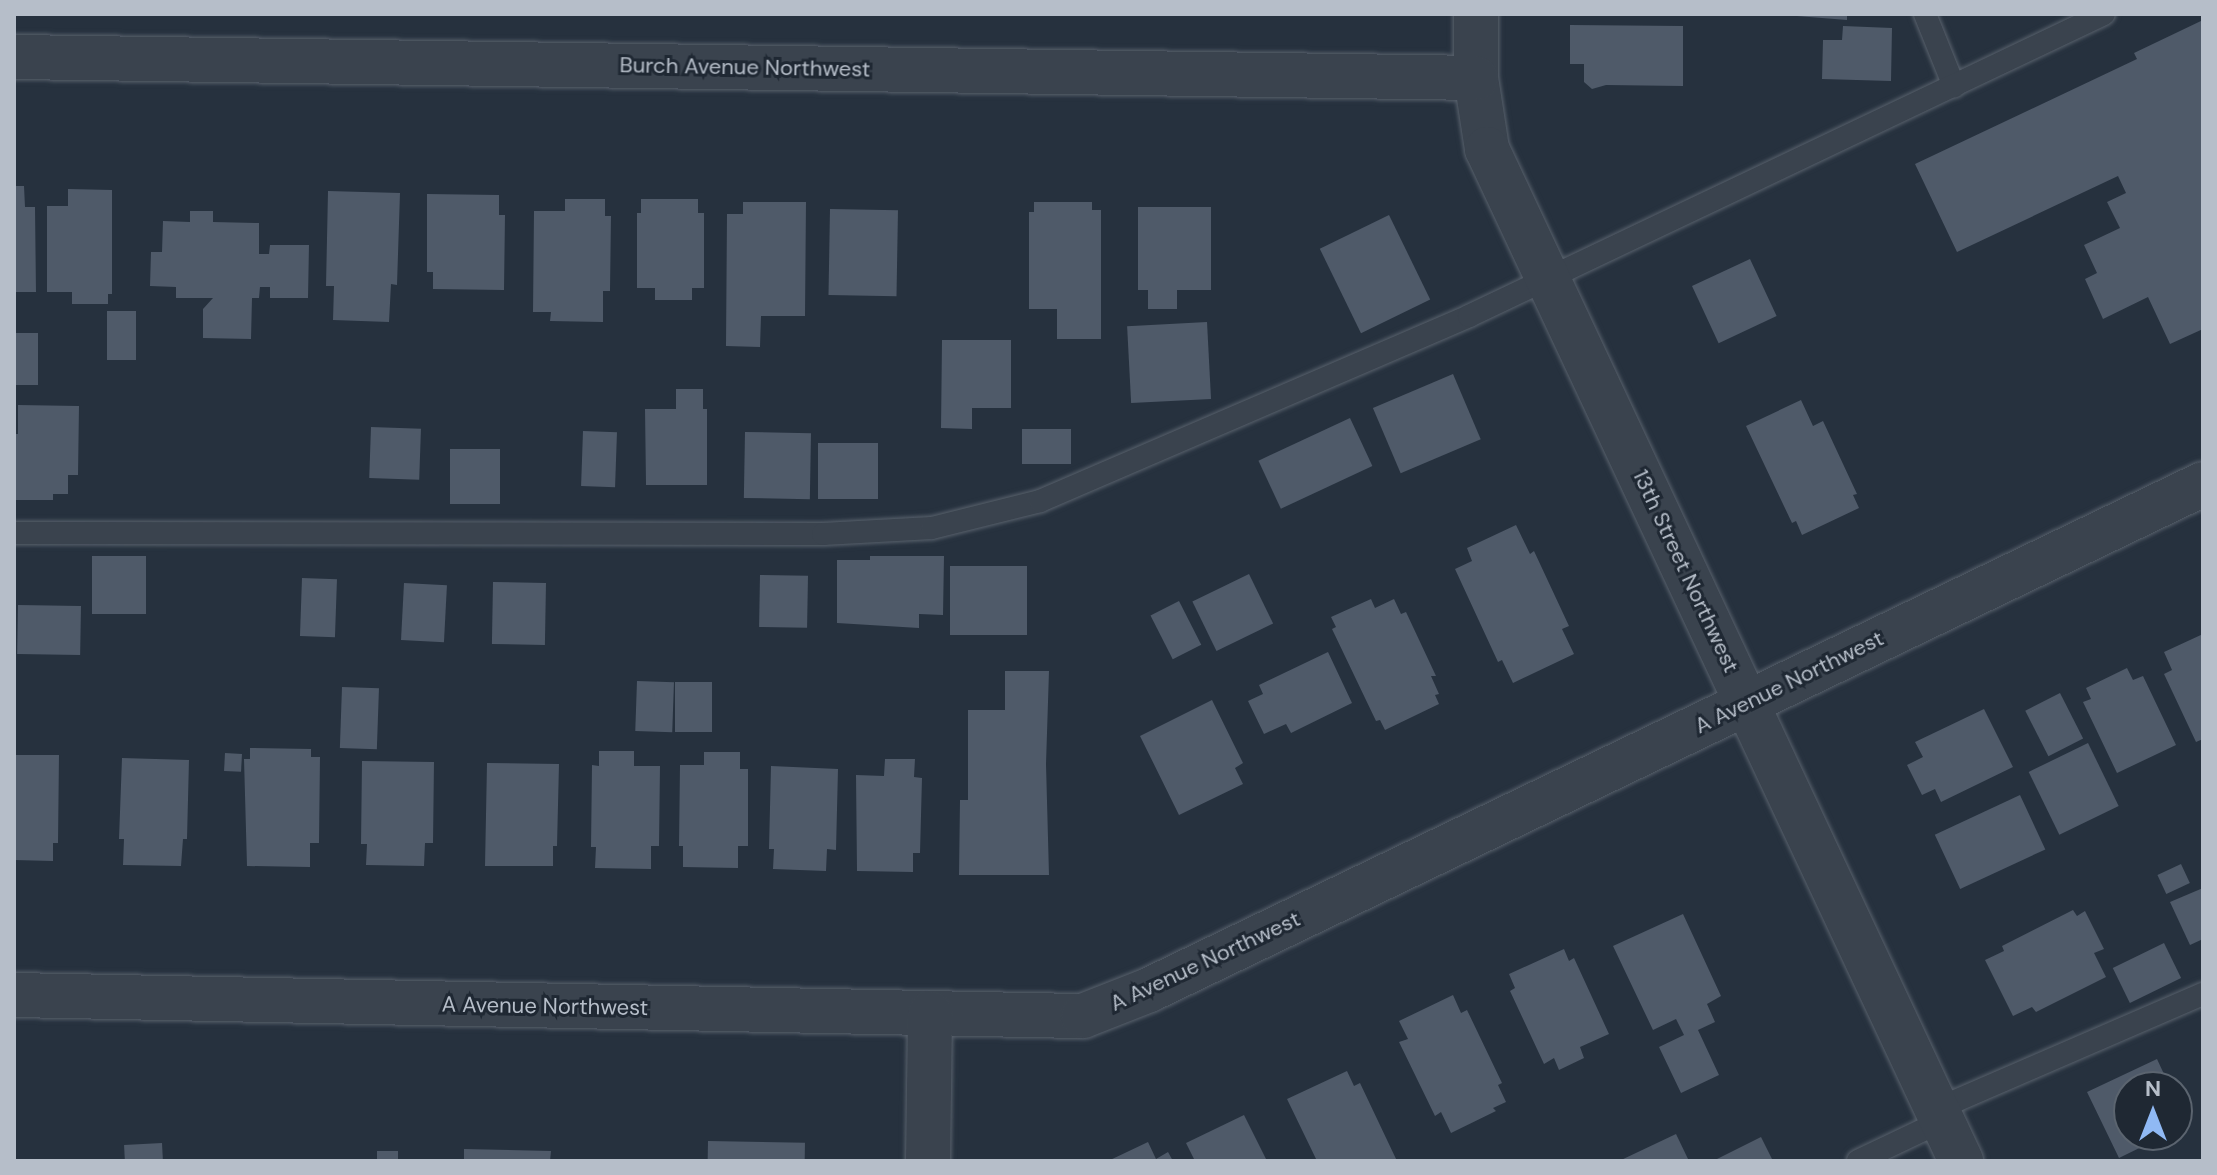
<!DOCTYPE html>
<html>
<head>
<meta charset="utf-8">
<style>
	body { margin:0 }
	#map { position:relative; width:2217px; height:1175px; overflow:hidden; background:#26313e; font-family:"DM Sans",sans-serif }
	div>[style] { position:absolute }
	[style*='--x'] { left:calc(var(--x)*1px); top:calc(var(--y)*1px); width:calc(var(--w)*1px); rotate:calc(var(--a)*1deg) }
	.building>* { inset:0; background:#4f5a69; transform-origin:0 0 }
	.roads { filter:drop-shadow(0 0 2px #58616c) drop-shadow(0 0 2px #58616c) }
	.lane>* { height:22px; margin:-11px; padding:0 11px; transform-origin:11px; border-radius:11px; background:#3a434e }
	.street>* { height:44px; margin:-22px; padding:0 22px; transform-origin:22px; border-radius:22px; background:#3a434e }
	span { translate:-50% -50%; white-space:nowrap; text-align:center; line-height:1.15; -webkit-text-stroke:6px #1f2833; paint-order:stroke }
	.street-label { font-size:22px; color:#b6bec9 }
	.frame { position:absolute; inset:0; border:16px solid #b6bec9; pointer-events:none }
	.north { position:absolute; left:2113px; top:1071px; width:80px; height:80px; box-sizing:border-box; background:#1f2833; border:2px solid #5b646f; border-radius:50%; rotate:0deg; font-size:22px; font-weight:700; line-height:32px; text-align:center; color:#b6bec9 }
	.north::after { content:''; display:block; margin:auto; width:28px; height:36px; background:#90b9f4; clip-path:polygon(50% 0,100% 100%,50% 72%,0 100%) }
</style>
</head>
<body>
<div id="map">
	<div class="building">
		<i style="clip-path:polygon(1770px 14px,1847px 14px,1847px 20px)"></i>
		<i style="clip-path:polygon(2203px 20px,2203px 329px,2170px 344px,2148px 297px,2103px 319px,2085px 279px,2097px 273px,2084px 245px,2120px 228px,2107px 202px,2126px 193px,2118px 176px,1957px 252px,1915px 164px,2137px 59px,2134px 53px)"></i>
		<i style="clip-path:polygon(1570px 25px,1683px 26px,1683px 86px,1606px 85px,1592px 89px,1584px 82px,1584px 64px,1570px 64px)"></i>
		<i style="clip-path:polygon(1843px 26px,1892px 28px,1891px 81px,1822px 79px,1823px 40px,1842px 40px)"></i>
		<i style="clip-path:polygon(14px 186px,24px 186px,25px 207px,35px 207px,36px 292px,14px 292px)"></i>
		<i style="clip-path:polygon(68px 189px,112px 190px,112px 294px,108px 294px,108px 304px,72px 304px,72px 292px,47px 292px,47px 206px,68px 206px)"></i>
		<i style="clip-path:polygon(328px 191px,400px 193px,397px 285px,391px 284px,389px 322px,333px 320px,334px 286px,326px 286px)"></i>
		<i style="clip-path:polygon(427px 194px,499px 195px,499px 215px,505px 215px,504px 290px,433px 289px,433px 272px,427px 272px)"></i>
		<i style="clip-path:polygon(565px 199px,605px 199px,605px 216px,611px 216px,610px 291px,603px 291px,603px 322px,550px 321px,551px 312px,533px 312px,534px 211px,565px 211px)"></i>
		<i style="clip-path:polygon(641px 199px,698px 199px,698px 213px,704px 213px,704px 288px,692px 288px,692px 300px,655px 300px,655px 288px,637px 288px,637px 213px,641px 213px)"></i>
		<i style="clip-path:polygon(743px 202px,806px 202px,805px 316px,761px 316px,760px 347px,726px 346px,727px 214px,743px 214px)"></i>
		<i style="clip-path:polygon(1034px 202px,1092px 202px,1092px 210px,1101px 210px,1101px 339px,1057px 339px,1057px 309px,1029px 309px,1029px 212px,1034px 212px)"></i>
		<i style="clip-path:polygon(1138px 207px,1211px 207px,1211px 290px,1177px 290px,1177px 309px,1148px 309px,1148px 290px,1138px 290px)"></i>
		<i style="left:830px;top:209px;width:68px;height:86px;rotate:1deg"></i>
		<i style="clip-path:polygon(190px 211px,213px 211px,213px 222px,259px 223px,259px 254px,269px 254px,270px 245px,309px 245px,308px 298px,270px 298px,270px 287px,260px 287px,259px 298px,252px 298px,251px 339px,203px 338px,203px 309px,213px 298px,176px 298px,176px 287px,150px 286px,151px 252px,162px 252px,163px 221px,190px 222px)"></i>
		<i style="left:1389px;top:215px;width:94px;height:77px;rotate:64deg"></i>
		<i style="left:1750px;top:259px;width:63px;height:64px;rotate:65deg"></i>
		<i style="left:107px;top:311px;width:29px;height:49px"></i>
		<i style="left:1207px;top:322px;width:77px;height:80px;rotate:87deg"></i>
		<i style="left:14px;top:333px;width:24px;height:52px"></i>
		<i style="clip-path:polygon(942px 340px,1011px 340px,1011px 408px,972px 408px,972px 429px,941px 428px)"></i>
		<i style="left:1453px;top:374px;width:71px;height:87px;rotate:67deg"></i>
		<i style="clip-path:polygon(676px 389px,703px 389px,703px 409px,707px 409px,707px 485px,646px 485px,645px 409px,676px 409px)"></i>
		<i style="clip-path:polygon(1801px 400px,1813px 426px,1823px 421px,1857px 494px,1853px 495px,1859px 508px,1802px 535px,1796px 521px,1792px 523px,1746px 426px)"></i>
		<i style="clip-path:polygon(18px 405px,79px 406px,78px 475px,68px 475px,68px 494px,53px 494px,53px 500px,14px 500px,14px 434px,18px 434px)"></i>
		<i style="left:1350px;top:418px;width:53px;height:101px;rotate:65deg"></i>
		<i style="left:371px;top:427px;width:50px;height:51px;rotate:2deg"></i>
		<i style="left:1022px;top:429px;width:49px;height:35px"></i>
		<i style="left:583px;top:431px;width:34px;height:55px;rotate:2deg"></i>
		<i style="left:745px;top:432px;width:66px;height:66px;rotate:1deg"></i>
		<i style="left:818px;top:443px;width:60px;height:56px"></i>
		<i style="left:450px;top:449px;width:50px;height:55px"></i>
		<i style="clip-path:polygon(1516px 525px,1530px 554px,1534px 551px,1569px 626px,1562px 629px,1574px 654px,1513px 683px,1502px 660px,1498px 662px,1455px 569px,1472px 561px,1467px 548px)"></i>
		<i style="left:92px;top:556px;width:54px;height:58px"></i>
		<i style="clip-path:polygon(870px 556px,944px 556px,943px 615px,919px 614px,919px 628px,837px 623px,837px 560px,870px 560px)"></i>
		<i style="left:950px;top:566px;width:77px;height:69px"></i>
		<i style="left:1249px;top:574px;width:55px;height:63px;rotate:64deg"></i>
		<i style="left:760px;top:575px;width:48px;height:52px;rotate:1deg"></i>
		<i style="left:302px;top:578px;width:35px;height:58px;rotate:2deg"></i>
		<i style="left:493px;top:582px;width:53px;height:62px;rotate:1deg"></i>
		<i style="left:404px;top:583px;width:43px;height:57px;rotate:3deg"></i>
		<i style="clip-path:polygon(1371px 599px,1375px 608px,1394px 599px,1401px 614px,1406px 612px,1436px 676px,1431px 676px,1439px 694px,1435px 695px,1439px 704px,1385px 730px,1380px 720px,1376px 721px,1332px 629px,1336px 627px,1331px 617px)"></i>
		<i style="left:1179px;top:601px;width:49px;height:32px;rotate:63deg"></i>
		<i style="left:18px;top:605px;width:63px;height:49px;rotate:1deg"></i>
		<i style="clip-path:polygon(2203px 634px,2203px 739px,2196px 742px,2164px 674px,2172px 670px,2164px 652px)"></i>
		<i style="clip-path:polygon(1328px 652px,1352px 703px,1291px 733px,1286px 724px,1264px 734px,1248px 701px,1263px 694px,1259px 685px)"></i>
		<i style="clip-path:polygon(2127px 668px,2133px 680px,2143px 676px,2176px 745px,2117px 773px,2083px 702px,2091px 699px,2086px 688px)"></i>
		<i style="clip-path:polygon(1005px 671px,1049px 671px,1046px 764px,1049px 875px,959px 875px,960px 800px,968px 800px,968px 710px,1005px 710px)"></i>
		<i style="left:637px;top:681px;width:37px;height:50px;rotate:2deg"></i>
		<i style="left:675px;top:682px;width:37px;height:50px"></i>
		<i style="left:342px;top:687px;width:37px;height:61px;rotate:2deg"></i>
		<i style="left:2060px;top:693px;width:51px;height:39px;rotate:63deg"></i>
		<i style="clip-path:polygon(1212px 700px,1243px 763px,1235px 768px,1243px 784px,1179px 815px,1140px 736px)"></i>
		<i style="clip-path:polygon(1984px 709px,2013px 767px,1941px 802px,1935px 789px,1922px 795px,1907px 765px,1923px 757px,1915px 742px)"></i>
		<i style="left:2088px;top:743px;width:70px;height:66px;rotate:64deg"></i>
		<i style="clip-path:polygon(250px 748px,311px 749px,311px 757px,320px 757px,319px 843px,310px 843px,310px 867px,247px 866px,244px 759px,250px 759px)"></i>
		<i style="clip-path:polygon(599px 751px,634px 751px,634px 766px,660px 766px,659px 846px,651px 846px,651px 869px,595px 868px,596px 847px,591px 847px,592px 765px,599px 766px)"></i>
		<i style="clip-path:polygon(704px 752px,740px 752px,740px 769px,748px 769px,748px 846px,738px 846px,738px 868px,683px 867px,683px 846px,679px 846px,680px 765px,704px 765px)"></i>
		<i style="left:225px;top:753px;width:17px;height:18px;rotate:3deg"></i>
		<i style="clip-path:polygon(14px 755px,59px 755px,58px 843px,53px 843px,53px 861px,14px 860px)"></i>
		<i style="clip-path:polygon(122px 758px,189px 760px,187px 839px,183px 839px,181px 866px,123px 865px,124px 839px,119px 839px)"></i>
		<i style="clip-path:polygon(885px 759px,915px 759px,914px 777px,922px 778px,920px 853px,913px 853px,913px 872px,857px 871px,856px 775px,884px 776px)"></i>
		<i style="clip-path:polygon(362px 761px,434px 762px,433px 843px,425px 843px,424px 866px,366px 865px,367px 844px,361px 844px)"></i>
		<i style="clip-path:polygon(487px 763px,559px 764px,557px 846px,553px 846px,553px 866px,485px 866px)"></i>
		<i style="clip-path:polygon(771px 766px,838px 769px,836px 850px,827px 849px,826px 871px,773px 869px,774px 849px,769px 849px)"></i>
		<i style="left:2020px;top:795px;width:60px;height:94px;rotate:65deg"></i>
		<i style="left:2181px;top:864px;width:21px;height:26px;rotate:65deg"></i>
		<i style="clip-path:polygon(2203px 888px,2203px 939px,2190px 945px,2170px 902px)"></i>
		<i style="clip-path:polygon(2073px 910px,2077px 916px,2085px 911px,2104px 949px,2094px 953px,2106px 977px,2036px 1012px,2032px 1007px,2013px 1016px,1985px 960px,2004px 951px,2002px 946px)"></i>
		<i style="clip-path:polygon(1683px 914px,1721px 996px,1707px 1004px,1715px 1022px,1698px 1030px,1719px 1075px,1681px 1093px,1659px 1047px,1684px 1035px,1676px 1019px,1653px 1030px,1613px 946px)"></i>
		<i style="left:2164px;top:943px;width:39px;height:57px;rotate:64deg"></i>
		<i style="clip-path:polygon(1564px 949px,1569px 961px,1574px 958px,1609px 1034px,1580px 1047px,1584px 1058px,1559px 1070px,1554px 1058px,1544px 1064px,1510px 991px,1515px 988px,1509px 974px)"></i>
		<i style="clip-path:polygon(1453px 995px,1461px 1013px,1467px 1010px,1502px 1083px,1498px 1085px,1506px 1102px,1493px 1108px,1496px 1111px,1451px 1133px,1441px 1112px,1435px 1116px,1399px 1042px,1408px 1039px,1399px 1021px)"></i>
		<i style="clip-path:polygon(2157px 1059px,2170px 1087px,2129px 1087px,2129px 1135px,2166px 1135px,2119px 1158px,2087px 1092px)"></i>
		<i style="clip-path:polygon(1347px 1071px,1354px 1086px,1360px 1083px,1397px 1161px,1317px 1161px,1287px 1099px)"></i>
		<i style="clip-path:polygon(2177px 1101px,2188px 1125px,2177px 1130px)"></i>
		<i style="clip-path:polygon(1244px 1115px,1267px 1161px,1195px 1161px,1186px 1143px)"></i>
		<i style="clip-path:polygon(1676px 1134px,1689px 1161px,1619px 1161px)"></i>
		<i style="clip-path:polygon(1761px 1137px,1773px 1161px,1713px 1161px)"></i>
		<i style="left:708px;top:1141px;width:97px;height:20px;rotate:1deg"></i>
		<i style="clip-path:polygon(1148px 1142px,1156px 1159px,1168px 1152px,1173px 1161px,1108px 1161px)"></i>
		<i style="left:162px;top:1143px;width:18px;height:38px;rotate:87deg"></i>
		<i style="clip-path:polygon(464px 1149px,551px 1151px,550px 1161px,464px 1161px)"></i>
		<i style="left:377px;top:1151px;width:21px;height:10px"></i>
	</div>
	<div class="roads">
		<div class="lane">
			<i style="--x:1925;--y:14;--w:78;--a:68.1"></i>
			<i style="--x:14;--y:533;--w:809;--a:0.07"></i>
			<i style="--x:823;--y:534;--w:109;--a:-3.2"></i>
			<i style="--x:932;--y:528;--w:111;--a:-14"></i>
			<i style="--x:1040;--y:501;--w:467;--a:-23.3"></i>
			<i style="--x:1469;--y:316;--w:703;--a:-25.44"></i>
			<i style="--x:1937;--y:1109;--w:290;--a:-23.4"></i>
			<i style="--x:1858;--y:1161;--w:93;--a:-25.5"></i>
		</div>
		<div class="street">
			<i style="--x:1476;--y:14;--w:64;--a:90"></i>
			<i style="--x:1476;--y:78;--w:72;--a:81.2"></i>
			<i style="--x:1487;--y:149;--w:1118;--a:64.9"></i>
			<i style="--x:14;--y:57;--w:1462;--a:0.82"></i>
			<i style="--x:14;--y:995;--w:1069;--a:1.13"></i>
			<i style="--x:1083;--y:1016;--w:71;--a:-21.5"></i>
			<i style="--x:1149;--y:990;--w:1169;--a:-25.64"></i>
			<i style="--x:928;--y:1161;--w:148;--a:-89.2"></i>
		</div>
	</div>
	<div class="street-label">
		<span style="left:745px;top:67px;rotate:1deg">Burch Avenue Northwest</span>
		<span style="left:1686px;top:571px;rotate:65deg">13th Street Northwest</span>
		<span style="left:1789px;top:682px;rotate:-26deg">A Avenue Northwest</span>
		<span style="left:1205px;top:961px;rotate:-25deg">A Avenue Northwest</span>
		<span style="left:545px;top:1006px;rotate:1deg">A Avenue Northwest</span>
	</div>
	<div class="frame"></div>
	<div class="north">N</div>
</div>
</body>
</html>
